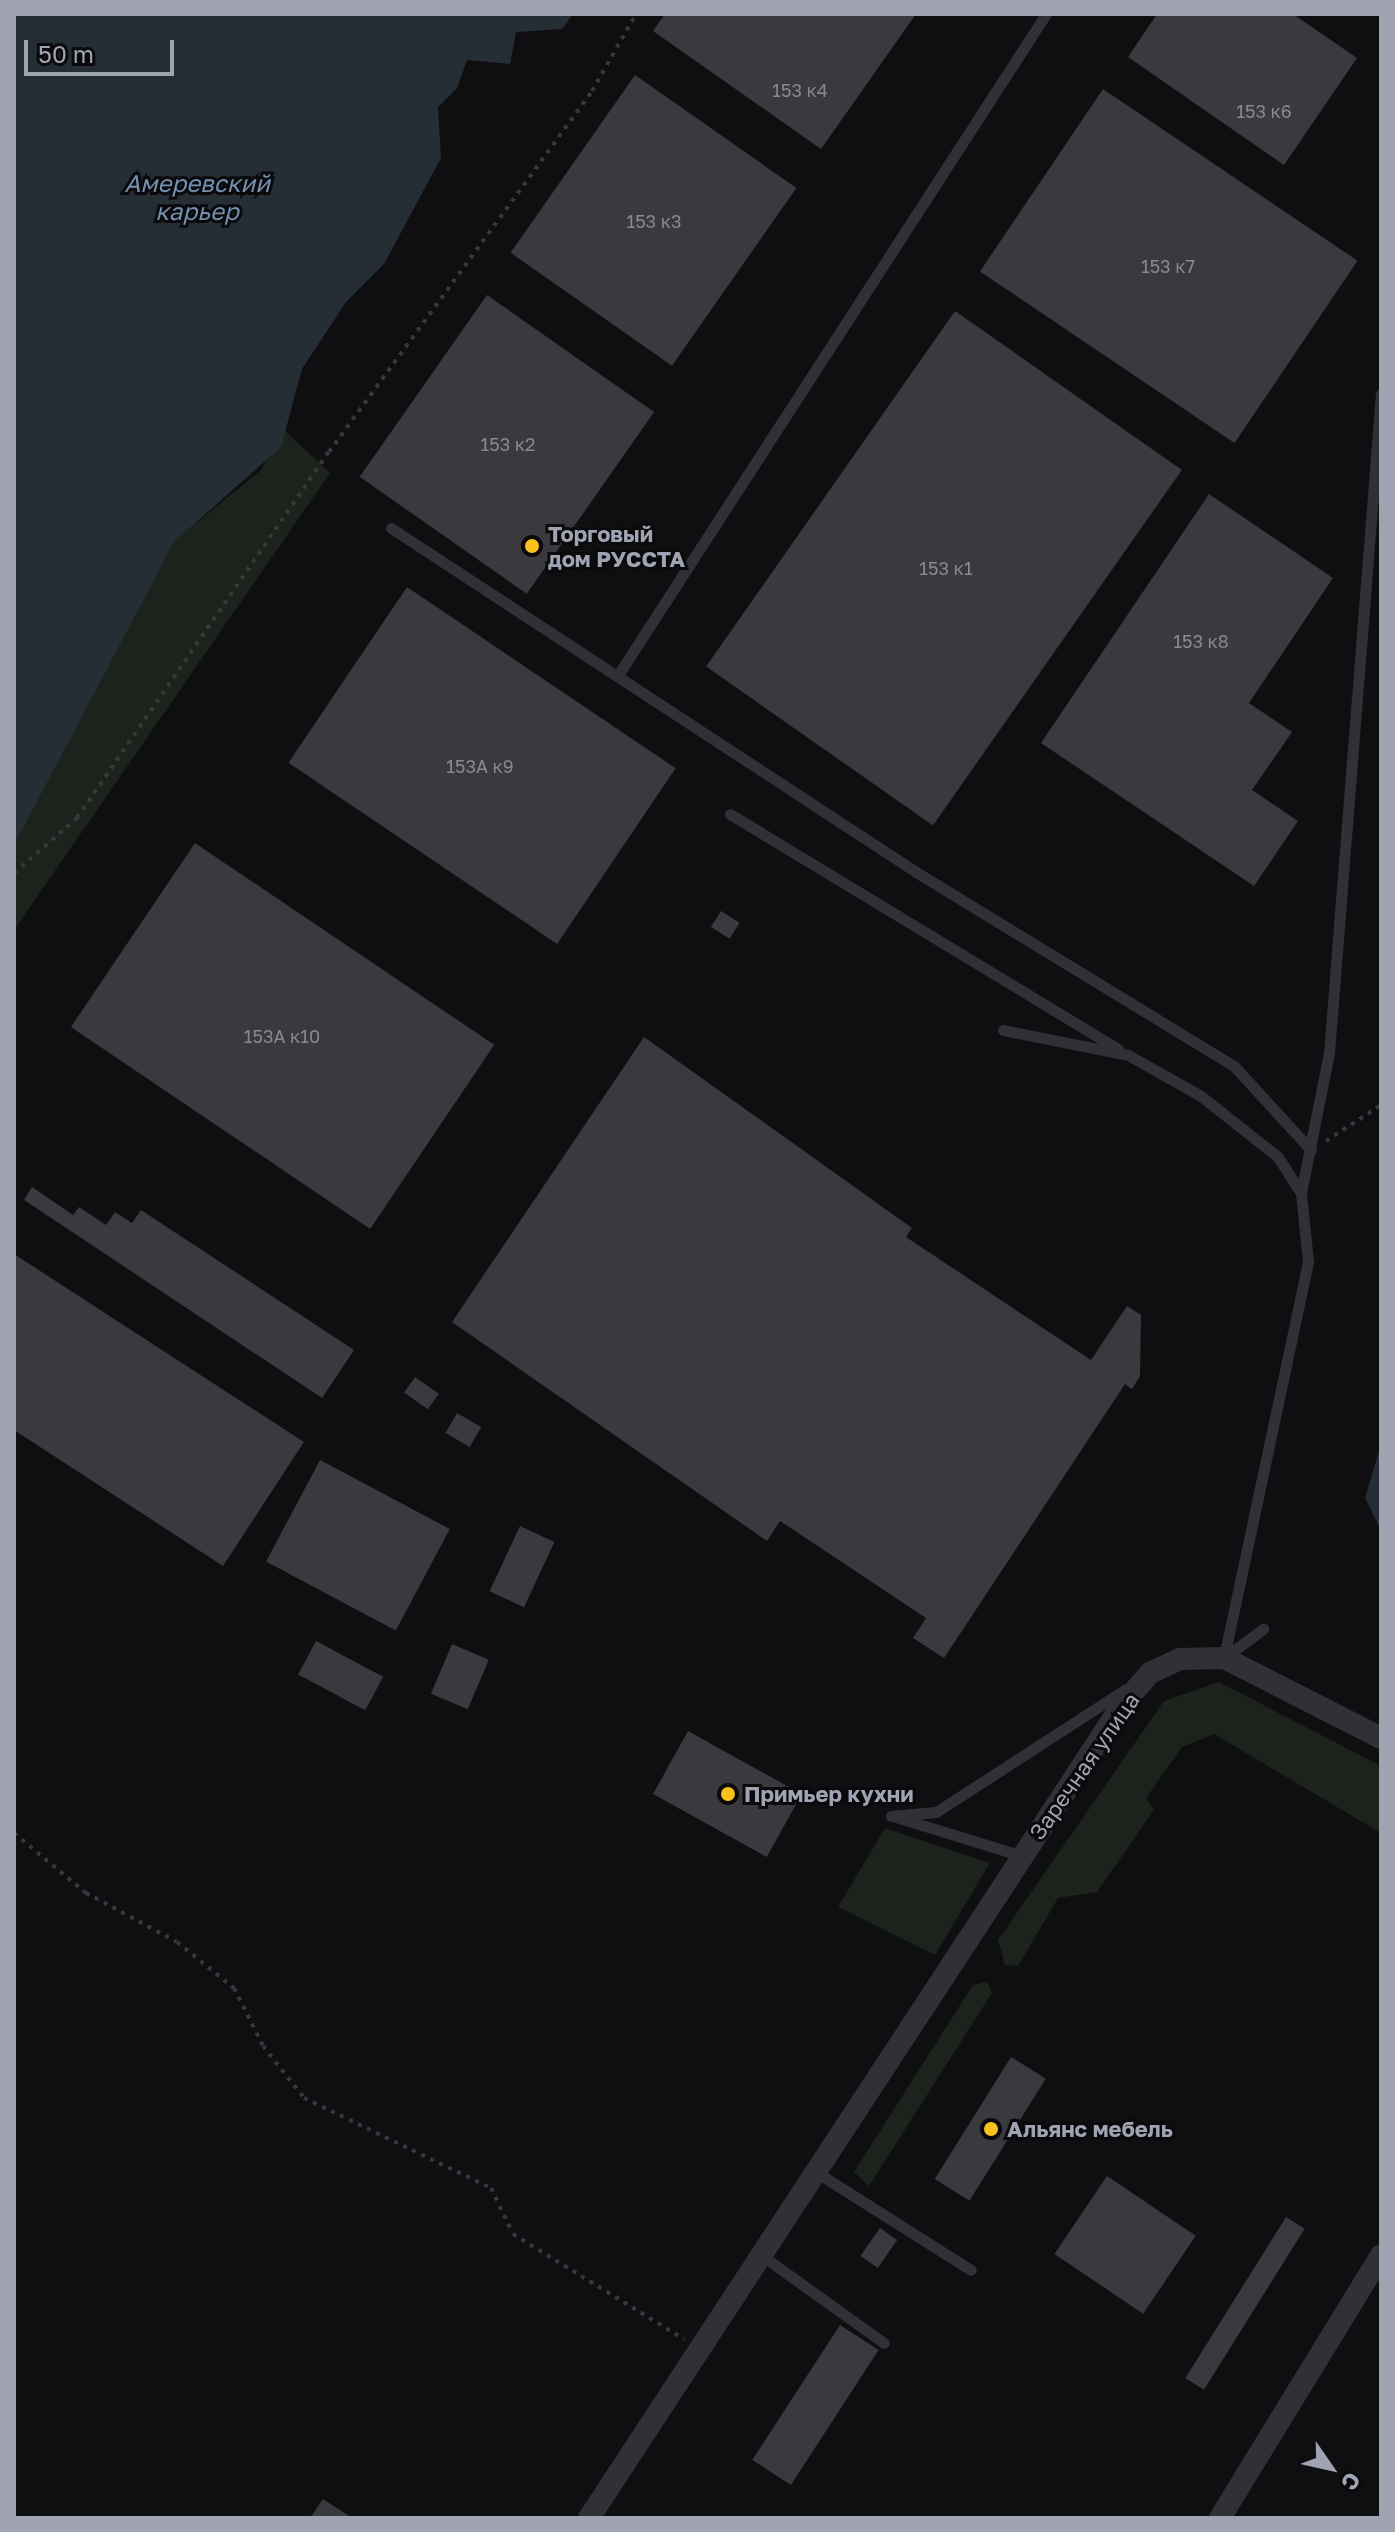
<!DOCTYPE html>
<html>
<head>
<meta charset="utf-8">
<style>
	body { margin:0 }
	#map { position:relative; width:1395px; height:2532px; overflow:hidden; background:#0f0f11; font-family:"Golos Text",sans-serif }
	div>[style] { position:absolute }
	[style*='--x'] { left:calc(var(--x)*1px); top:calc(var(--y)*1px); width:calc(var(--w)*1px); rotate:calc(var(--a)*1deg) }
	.green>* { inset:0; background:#1c231d }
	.water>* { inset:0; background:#252d35 }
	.building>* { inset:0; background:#39393e; transform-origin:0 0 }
	.path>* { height:4px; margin-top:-2px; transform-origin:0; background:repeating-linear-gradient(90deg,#36383d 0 4px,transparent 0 10px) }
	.service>* { height:11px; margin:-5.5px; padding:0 5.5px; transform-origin:5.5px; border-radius:5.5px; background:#303136 }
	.minor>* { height:22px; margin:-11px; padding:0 11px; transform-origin:11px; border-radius:11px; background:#303136 }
	.dots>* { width:22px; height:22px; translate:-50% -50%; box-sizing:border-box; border:4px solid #0a0a0c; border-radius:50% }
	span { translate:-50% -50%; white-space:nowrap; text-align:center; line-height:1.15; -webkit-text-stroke:6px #0a0a0c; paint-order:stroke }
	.number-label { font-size:18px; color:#868995 }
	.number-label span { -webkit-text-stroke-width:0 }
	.poi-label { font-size:22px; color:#a0a4b2; font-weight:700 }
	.left { translate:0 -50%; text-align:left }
	.street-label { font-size:22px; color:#a0a4b2 }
	.water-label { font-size:24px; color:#748fb0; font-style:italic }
	.frame { position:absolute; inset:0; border:16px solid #a0a4b2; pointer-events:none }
	.north { position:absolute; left:1291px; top:2428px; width:80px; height:80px; -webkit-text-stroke:6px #0a0a0c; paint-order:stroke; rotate:124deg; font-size:22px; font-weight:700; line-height:32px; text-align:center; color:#a0a4b2 }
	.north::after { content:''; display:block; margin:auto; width:28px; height:36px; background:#a0a4b2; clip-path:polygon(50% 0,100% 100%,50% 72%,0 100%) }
	.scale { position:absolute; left:24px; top:40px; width:150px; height:36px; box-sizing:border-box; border:4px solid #a0a4b2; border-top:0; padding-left:10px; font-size:24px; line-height:28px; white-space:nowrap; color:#a0a4b2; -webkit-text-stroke:6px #0a0a0c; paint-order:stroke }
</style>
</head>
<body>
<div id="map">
	<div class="green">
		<i style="clip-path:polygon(285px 431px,330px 473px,14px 930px,14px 845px,140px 600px,174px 541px,260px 471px)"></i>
		<i style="clip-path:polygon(1219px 1682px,1381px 1766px,1381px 1833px,1214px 1734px,1182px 1747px,1146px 1798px,1154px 1810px,1097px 1892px,1058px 1898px,1018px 1966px,1005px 1965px,998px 1940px,1164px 1701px)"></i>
		<i style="clip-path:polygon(885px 1828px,990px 1863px,935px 1955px,838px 1907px)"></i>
		<i style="clip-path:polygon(987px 1982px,992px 1993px,869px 2186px,854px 2172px,973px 1985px)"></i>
	</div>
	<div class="water">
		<i style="clip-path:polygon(14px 14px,573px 14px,562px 29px,516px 32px,510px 64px,467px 60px,457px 88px,438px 107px,441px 158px,384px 264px,346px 302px,302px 369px,281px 447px,174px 542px,14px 845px)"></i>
		<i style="clip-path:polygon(1381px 1445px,1381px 1530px,1365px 1498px)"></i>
	</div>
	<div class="building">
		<i style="clip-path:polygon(665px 14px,916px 14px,821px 149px,653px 31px)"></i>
		<i style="clip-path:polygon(1157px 14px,1293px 14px,1357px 58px,1284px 165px,1128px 57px)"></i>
		<i style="left:635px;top:75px;width:197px;height:217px;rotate:35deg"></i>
		<i style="left:1103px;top:89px;width:307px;height:220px;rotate:34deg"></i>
		<i style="left:487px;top:295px;width:204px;height:222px;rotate:35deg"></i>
		<i style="left:955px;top:311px;width:277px;height:434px;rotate:35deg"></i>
		<i style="clip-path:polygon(1209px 494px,1333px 578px,1249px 703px,1292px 732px,1252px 790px,1298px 821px,1254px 886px,1041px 743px)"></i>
		<i style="left:407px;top:587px;width:324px;height:212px;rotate:34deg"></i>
		<i style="left:195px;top:843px;width:361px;height:222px;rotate:34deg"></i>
		<i style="left:721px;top:911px;width:22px;height:19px;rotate:32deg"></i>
		<i style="clip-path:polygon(644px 1037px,912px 1228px,906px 1237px,1091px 1360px,1127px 1306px,1141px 1315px,1140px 1376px,1132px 1389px,1125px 1384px,944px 1658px,913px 1638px,926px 1618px,780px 1521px,767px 1541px,452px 1322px)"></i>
		<i style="clip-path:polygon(32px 1187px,73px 1215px,79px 1207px,106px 1225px,115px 1212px,132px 1223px,141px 1210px,354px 1350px,322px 1398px,24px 1200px)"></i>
		<i style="clip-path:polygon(14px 1254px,304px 1442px,223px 1566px,14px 1430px)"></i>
		<i style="left:415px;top:1377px;width:29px;height:19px;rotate:35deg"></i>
		<i style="left:457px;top:1413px;width:28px;height:23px;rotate:30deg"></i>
		<i style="left:320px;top:1460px;width:147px;height:115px;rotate:28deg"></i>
		<i style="left:520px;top:1526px;width:38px;height:72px;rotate:25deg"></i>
		<i style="left:316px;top:1641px;width:76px;height:38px;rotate:28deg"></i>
		<i style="left:452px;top:1644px;width:40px;height:54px;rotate:23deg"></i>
		<i style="left:688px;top:1731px;width:130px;height:72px;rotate:29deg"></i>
		<i style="left:1011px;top:2057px;width:41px;height:144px;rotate:32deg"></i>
		<i style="left:1107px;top:2176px;width:107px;height:94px;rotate:34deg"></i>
		<i style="left:1286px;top:2217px;width:22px;height:190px;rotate:32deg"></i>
		<i style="left:880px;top:2228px;width:21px;height:34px;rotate:35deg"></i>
		<i style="left:840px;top:2325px;width:46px;height:161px;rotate:33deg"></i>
		<i style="clip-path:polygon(323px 2499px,352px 2518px,310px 2518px)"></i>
	</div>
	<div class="path">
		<i style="--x:14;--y:873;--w:84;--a:-41.1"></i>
		<i style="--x:77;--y:818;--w:444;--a:-55.5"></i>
		<i style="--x:329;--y:452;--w:447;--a:-53.9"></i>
		<i style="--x:592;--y:91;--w:89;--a:-60.3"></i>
		<i style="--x:1326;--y:1141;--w:66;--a:-33.2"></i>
		<i style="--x:14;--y:1833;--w:94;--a:39.8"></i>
		<i style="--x:86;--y:1893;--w:103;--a:28.3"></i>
		<i style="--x:177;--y:1942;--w:73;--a:38.9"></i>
		<i style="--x:234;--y:1988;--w:65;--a:63.4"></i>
		<i style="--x:263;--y:2046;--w:66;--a:51.7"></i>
		<i style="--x:304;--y:2098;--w:208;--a:25.7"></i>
		<i style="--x:491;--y:2188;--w:51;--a:64.4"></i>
		<i style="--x:513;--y:2234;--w:201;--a:31.6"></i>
	</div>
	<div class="service">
		<i style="--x:391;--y:528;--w:628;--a:33.23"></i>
		<i style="--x:916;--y:872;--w:373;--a:31.4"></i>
		<i style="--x:1234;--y:1066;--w:114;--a:47.5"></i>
		<i style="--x:618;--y:675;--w:787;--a:-57.08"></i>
		<i style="--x:730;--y:814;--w:454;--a:31.2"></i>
		<i style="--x:1003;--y:1030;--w:127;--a:11.3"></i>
		<i style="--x:1128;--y:1055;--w:84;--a:29.3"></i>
		<i style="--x:1201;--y:1096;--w:98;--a:38.4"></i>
		<i style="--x:1278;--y:1157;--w:43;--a:57.4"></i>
		<i style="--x:1301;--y:1193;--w:69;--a:84.2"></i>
		<i style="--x:1308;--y:1262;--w:405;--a:102"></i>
		<i style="--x:1301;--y:1193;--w:143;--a:-78.7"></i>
		<i style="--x:1329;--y:1053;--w:661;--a:-85.49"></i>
		<i style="--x:1224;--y:1658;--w:49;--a:-36.6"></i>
		<i style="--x:891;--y:1816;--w:45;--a:-5.1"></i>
		<i style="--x:936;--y:1812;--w:226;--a:-32.9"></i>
		<i style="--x:896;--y:1817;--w:132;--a:17.2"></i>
		<i style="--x:816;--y:2172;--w:183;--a:32.3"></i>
		<i style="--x:761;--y:2255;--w:151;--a:35.6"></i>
	</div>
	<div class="minor">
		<i style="--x:589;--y:2518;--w:972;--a:-56.75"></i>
		<i style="--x:1122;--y:1705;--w:43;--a:-48.8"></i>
		<i style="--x:1150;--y:1673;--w:33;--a:-25"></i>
		<i style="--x:1180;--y:1659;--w:44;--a:-1.3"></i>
		<i style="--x:1224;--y:1658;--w:176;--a:27"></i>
		<i style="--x:1220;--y:2518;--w:308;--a:-58.5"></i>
	</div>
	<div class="dots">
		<i style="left:532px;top:546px;background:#fac11e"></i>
		<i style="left:728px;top:1794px;background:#fac11e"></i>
		<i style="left:991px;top:2129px;background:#fac11e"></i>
	</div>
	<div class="number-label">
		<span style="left:800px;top:90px">153 к4</span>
		<span style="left:1264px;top:111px">153 к6</span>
		<span style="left:654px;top:221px">153 к3</span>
		<span style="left:1168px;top:266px">153 к7</span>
		<span style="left:508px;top:444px">153 к2</span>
		<span style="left:946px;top:568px">153 к1</span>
		<span style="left:1201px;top:641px">153 к8</span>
		<span style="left:480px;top:766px">153А к9</span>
		<span style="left:282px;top:1036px">153А к10</span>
	</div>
	<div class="poi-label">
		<span class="left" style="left:548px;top:546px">Торговый<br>дом РУССТА</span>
		<span class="left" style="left:744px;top:1794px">Примьер кухни</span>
		<span class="left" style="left:1007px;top:2129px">Альянс мебель</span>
	</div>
	<div class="street-label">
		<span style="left:1084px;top:1766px;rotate:-55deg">Заречная улица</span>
	</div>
	<div class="water-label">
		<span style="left:197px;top:197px">Амеревский<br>карьер</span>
	</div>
	<div class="frame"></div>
	<div class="north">С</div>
	<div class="scale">50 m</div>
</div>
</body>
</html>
